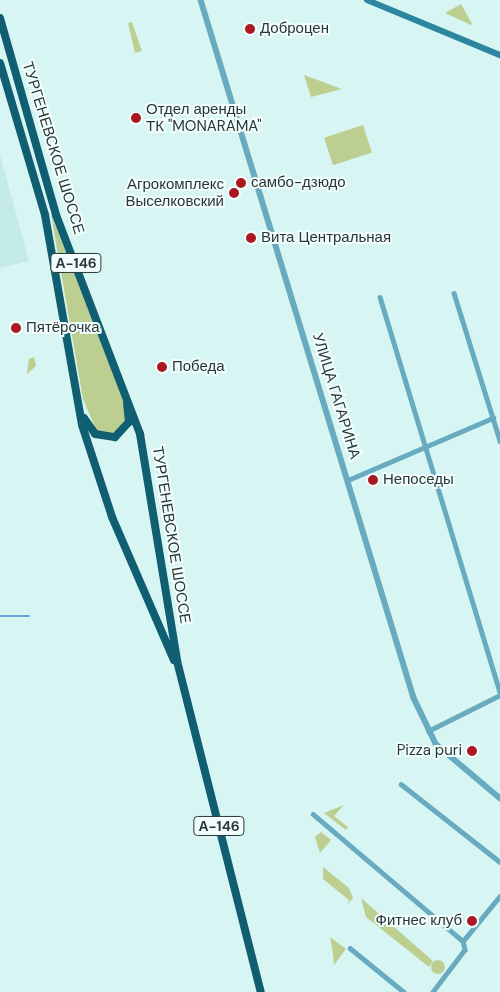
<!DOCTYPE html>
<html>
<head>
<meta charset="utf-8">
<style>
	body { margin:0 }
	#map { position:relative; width:500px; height:992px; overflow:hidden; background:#d7f5f2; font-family:"DM Sans",sans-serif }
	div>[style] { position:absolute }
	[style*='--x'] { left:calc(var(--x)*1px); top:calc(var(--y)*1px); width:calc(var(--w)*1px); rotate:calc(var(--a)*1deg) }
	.built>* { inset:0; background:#c4ebe6 }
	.green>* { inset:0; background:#bccf91; transform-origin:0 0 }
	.round { border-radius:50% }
	.stream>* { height:2px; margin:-1px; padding:0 1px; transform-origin:1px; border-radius:1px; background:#6ba1de }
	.minor>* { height:4.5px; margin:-2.25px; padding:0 2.25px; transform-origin:2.25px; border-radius:2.25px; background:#68abc0 }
	.tertiary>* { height:5.5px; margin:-2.75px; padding:0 2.75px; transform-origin:2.75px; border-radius:2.75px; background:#68abc0 }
	.secondary>* { height:6px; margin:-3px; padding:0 3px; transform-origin:3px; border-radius:3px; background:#2c869f }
	.trunk>* { height:8px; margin:-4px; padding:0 4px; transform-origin:4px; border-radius:4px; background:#105e72 }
	.dots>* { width:14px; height:14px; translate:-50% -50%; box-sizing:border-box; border:2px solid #f2fefd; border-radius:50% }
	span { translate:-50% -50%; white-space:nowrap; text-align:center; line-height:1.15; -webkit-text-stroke:4px #f2fefd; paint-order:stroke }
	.shield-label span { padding:1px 4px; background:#f2fefd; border:1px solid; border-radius:4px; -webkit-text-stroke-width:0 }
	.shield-label { font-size:14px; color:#2b3735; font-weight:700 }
	.poi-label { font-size:15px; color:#2b3735 }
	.left { translate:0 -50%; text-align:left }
	.right { translate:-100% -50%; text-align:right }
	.street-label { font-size:15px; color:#2b3735 }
</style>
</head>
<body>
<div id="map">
	<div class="built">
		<i style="clip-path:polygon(0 155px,29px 261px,0 268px)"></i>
	</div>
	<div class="green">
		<i style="clip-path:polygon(461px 4px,472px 24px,471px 25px,445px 13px)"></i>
		<i style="clip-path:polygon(132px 22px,142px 51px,135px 53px,128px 23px)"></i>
		<i style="clip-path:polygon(304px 75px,342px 89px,311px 97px)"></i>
		<i style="left:363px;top:125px;width:29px;height:41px;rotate:72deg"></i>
		<i style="clip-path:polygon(51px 214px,124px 402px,125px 422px,114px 435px,97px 432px,83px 399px)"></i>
		<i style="clip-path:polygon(34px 357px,36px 366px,27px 374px,29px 359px)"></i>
		<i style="clip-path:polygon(344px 805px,334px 816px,348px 827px,346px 830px,324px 813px)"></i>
		<i style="clip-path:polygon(321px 832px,331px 840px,320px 853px,315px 837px)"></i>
		<i style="clip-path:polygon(323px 867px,349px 888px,353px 898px,348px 904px,349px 900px,323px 879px)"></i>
		<i style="clip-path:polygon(361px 898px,433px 961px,429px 967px,366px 917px)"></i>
		<i style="clip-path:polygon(330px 937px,346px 949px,334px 965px,333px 954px)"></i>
		<i class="round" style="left:431px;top:960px;width:14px;height:14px"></i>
	</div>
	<div class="stream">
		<i style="--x:0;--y:616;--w:29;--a:0"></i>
	</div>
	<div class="minor">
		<i style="--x:454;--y:293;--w:155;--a:72.7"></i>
		<i style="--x:380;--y:297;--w:414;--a:73.1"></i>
		<i style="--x:348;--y:480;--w:158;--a:-23.2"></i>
		<i style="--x:428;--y:731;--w:80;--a:-26.6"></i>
		<i style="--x:401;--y:784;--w:126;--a:38.2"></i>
		<i style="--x:313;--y:814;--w:197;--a:40.3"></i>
		<i style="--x:463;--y:941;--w:9;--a:77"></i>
		<i style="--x:465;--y:950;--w:53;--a:127.3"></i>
		<i style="--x:463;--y:941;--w:58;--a:-50.6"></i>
		<i style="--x:350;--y:948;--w:70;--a:39.2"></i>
	</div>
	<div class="tertiary">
		<i style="--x:201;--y:0;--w:730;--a:73.03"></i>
		<i style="--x:414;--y:698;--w:51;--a:64.4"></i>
		<i style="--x:436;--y:744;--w:84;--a:40.2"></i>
	</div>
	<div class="secondary">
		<i style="--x:367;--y:0;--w:144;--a:22.5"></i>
	</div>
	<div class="trunk">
		<i style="--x:0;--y:18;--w:205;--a:74.1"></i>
		<i style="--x:56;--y:215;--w:235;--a:69"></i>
		<i style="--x:140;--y:434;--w:230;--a:80.7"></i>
		<i style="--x:177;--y:661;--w:341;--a:75.8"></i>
		<i style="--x:0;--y:63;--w:159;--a:73.5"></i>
		<i style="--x:45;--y:215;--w:213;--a:80"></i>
		<i style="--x:82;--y:425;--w:97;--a:71.9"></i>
		<i style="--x:112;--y:517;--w:156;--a:66.6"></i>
		<i style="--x:84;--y:418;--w:19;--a:55"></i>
		<i style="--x:95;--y:434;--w:20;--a:9"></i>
		<i style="--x:115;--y:437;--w:21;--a:-47"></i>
		<i style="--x:129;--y:422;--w:19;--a:-96"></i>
	</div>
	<div class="dots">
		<i style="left:250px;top:29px;background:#ac1821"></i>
		<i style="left:136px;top:118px;background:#ac1821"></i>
		<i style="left:241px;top:183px;background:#ac1821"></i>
		<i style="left:234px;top:193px;background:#ac1821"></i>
		<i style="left:251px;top:238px;background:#ac1821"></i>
		<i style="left:16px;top:328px;background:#ac1821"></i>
		<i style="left:162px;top:367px;background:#ac1821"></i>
		<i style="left:373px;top:480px;background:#ac1821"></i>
		<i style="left:472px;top:751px;background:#ac1821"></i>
		<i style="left:472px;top:921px;background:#ac1821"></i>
	</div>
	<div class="shield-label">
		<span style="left:76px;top:263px">А-146</span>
		<span style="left:219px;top:826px">А-146</span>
	</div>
	<div class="poi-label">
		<span class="left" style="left:260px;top:29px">Доброцен</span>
		<span class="left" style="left:146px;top:118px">Отдел аренды<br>ТК "MONARAMA"</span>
		<span class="left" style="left:251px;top:183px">самбо-дзюдо</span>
		<span class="right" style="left:224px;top:193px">Агрокомплекс<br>Выселковский</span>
		<span class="left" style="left:261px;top:238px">Вита Центральная</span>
		<span class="left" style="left:26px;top:328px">Пятёрочка</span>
		<span class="left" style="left:172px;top:367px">Победа</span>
		<span class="left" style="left:383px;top:480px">Непоседы</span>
		<span class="right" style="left:462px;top:751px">Pizza puri</span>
		<span class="right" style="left:462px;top:921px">Фитнес клуб</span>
	</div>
	<div class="street-label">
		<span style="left:53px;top:148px;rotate:73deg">ТУРГЕНЕВСКОЕ ШОССЕ</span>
		<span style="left:336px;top:396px;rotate:73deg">УЛИЦА ГАГАРИНА</span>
		<span style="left:171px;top:535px;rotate:81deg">ТУРГЕНЕВСКОЕ ШОССЕ</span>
	</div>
</div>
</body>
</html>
